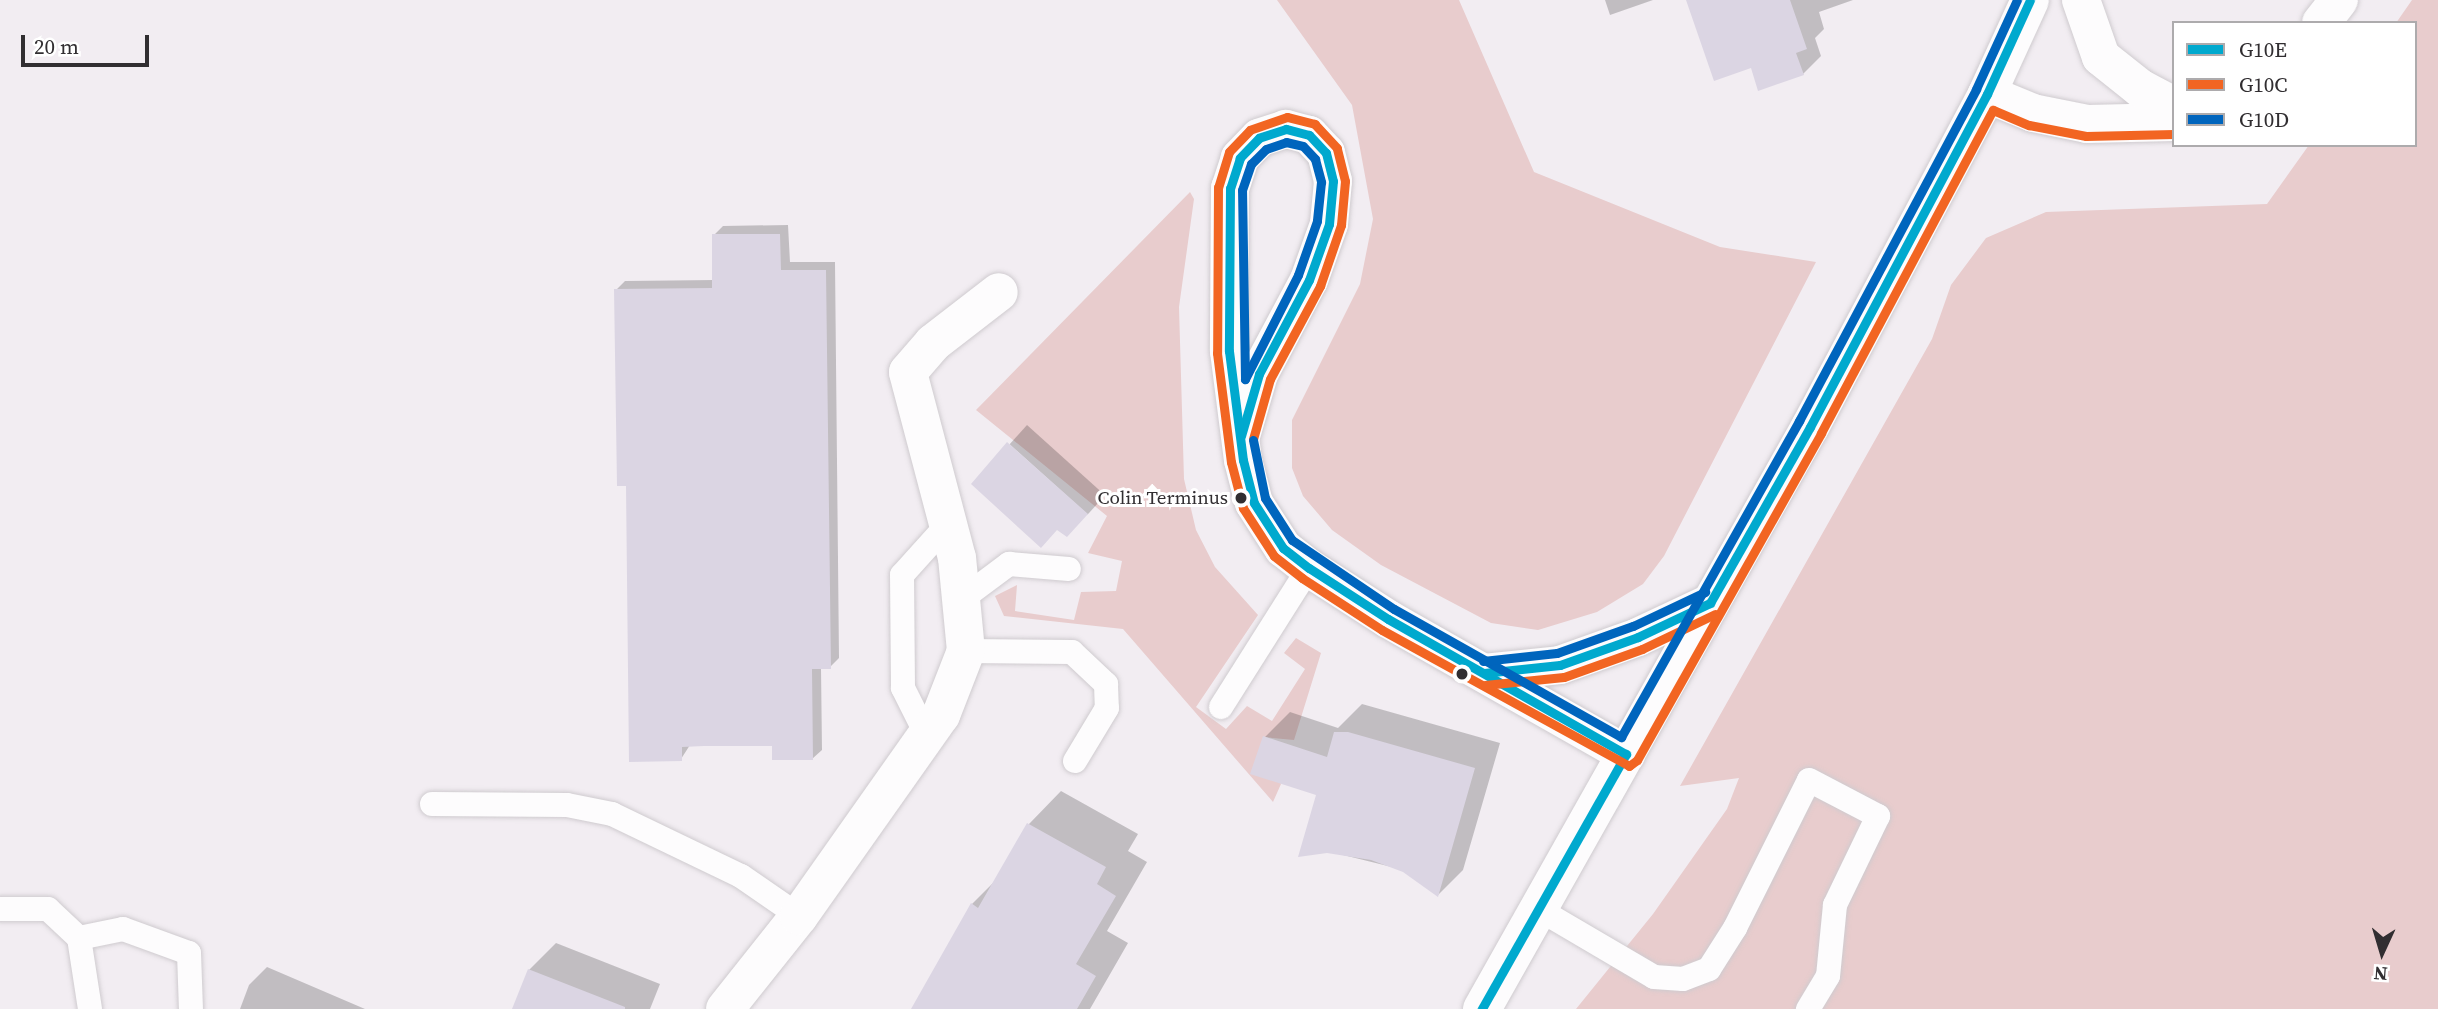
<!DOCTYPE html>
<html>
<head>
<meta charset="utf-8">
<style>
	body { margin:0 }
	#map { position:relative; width:2438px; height:1009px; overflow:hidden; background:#f2edf2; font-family:"Source Serif 4",serif }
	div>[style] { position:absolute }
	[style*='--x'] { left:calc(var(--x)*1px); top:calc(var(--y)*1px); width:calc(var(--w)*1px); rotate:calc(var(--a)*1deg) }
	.green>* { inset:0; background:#e8cccd }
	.shadow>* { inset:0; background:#0003; transform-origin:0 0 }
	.building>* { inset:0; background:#dbd5e3 }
	.roads { filter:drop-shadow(0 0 2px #cfcbcf) drop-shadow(0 0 2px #cfcbcf) }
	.lane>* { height:24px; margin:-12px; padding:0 12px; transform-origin:12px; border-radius:12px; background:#fdfcfd }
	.street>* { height:38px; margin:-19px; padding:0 19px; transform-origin:19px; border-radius:19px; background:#fdfcfd }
	.secondary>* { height:38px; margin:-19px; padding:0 19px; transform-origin:19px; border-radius:19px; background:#fdfcfd }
	.bus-1>* { height:9px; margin:-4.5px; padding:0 4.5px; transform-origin:4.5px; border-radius:4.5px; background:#00a9ce }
	.bus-2>* { height:9px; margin:-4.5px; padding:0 4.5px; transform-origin:4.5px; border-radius:4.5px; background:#f26522 }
	.bus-3>* { height:9px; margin:-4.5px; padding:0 4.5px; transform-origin:4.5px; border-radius:4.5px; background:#0065bd }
	.dots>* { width:19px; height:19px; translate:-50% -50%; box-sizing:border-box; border:4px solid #fff; border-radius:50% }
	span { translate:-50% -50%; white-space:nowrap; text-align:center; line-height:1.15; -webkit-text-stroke:6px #fff; paint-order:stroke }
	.bus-label { font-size:19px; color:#312e31 }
	.right { translate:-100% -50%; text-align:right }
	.legend { position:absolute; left:2172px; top:21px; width:245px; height:126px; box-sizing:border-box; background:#fff; border:2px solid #adabad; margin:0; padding:9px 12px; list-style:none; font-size:21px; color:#312e31 }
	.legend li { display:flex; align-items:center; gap:14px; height:35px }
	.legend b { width:35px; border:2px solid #adabad }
	.north { position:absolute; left:2347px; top:918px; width:70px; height:70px; -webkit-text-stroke:5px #fff; paint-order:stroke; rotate:184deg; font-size:19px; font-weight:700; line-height:28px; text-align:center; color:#312e31 }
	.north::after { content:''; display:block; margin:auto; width:24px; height:32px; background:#312e31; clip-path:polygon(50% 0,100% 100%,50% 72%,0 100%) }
	.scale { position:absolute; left:21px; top:35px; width:128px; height:32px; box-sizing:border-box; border:4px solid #312e31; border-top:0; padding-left:9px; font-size:21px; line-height:24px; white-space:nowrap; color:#312e31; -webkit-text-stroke:5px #fff; paint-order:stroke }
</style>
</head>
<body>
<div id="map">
	<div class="green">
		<i style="clip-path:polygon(1277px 0,1459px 0,1534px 172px,1720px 247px,1816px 262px,1664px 556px,1643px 584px,1597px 612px,1538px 630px,1491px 623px,1381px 565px,1332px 530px,1303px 496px,1292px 468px,1292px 420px,1360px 284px,1373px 219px,1352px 105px)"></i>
		<i style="clip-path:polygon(2412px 0,2438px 0,2438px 1009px,1576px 1009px,1653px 914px,1727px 809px,1739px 778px,1680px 786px,1932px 339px,1951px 285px,1986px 238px,2046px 212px,2267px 204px,2309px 145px,2415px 145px,2415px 23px,2396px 23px)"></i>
		<i style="clip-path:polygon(1190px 192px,1194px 199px,1179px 307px,1184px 479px,1196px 530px,1215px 567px,1258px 615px,1196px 707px,1226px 729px,1247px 706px,1272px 721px,1305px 669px,1284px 653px,1296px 638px,1321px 653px,1294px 740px,1263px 737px,1281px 784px,1273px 802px,1123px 629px,1004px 616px,995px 596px,1017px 585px,1015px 611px,1074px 620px,1081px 592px,1116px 591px,1122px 561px,1088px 553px,1107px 516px,976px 410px)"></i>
	</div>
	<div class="shadow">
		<i style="clip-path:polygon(1605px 0,1653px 0,1610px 15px)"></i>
		<i style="clip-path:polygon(1736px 0,1853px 0,1819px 12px,1824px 29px,1815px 38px,1821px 56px,1803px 74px)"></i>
		<i style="clip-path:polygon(788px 225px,790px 262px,835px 262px,839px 658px,830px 667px,821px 667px,822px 750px,812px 759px,774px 744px,690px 745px,681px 759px,628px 484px,616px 290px,625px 281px,714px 280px,714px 235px,723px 226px)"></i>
		<i style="left:1027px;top:425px;width:105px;height:26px;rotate:42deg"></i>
		<i style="clip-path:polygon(1362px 704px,1500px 743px,1463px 870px,1438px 895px,1404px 870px,1327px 851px,1318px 794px,1265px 737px,1290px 712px,1338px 728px)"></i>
		<i style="clip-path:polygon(1061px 791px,1138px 834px,1128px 851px,1147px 862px,1107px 931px,1128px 943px,1090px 1009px,913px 1009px,972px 904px,996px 880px,1029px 824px)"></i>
		<i style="clip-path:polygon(556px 943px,660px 984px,650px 1009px,514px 1009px,529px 970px)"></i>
		<i style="clip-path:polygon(267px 967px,365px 1009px,240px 1009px,249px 985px)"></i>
	</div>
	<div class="building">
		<i style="clip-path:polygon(1686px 0,1790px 0,1807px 49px,1796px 53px,1804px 75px,1758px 91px,1751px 68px,1714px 81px)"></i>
		<i style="clip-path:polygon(712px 234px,780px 234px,781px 270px,826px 270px,831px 669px,812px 669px,813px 760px,772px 760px,772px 746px,704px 746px,682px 747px,682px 761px,629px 762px,626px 486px,617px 486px,614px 289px,712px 288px)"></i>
		<i style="clip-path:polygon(1007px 442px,1088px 514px,1067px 537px,1057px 530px,1041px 548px,971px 484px)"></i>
		<i style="clip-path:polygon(1334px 732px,1348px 732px,1475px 768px,1438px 897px,1403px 872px,1371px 860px,1327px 853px,1298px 857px,1316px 795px,1250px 774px,1263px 736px,1327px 757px)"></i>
		<i style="clip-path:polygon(1027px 823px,1106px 867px,1097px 884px,1116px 896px,1076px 964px,1096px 976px,1077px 1009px,911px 1009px,971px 903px,978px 908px)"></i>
		<i style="clip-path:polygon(528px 969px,625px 1007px,625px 1009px,512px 1009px)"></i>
	</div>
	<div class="roads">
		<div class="lane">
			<i style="--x:962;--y:599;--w:59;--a:-36.7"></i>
			<i style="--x:1009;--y:564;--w:60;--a:4.8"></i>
			<i style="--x:966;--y:651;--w:106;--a:0.5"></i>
			<i style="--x:1072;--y:652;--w:47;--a:43.3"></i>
			<i style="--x:1106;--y:684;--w:24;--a:88"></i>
			<i style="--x:1107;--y:708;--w:62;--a:121.1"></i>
			<i style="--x:1221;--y:707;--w:165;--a:-57.7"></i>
			<i style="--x:927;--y:736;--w:54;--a:-116.6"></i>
			<i style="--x:903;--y:688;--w:113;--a:-90.5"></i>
			<i style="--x:902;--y:575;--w:69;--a:-48"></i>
			<i style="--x:432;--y:804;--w:135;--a:0.4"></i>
			<i style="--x:567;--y:805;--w:46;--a:11.3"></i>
			<i style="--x:612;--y:814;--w:143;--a:25.7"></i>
			<i style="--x:741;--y:876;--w:70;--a:34.6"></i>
			<i style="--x:0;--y:909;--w:48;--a:0"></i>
			<i style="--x:48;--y:909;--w:42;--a:43.1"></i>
			<i style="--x:79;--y:938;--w:72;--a:81.2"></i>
			<i style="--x:1540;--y:910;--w:132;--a:30.4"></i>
			<i style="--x:1654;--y:977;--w:29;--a:4"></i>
			<i style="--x:1683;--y:979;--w:28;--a:-21"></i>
			<i style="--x:1709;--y:969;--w:49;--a:-57.6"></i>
			<i style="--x:1735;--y:928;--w:165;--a:-63.4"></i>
			<i style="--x:1809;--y:780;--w:78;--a:27.6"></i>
			<i style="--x:1878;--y:816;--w:99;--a:115.8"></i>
			<i style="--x:1835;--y:905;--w:71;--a:95.6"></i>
			<i style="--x:1828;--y:976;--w:39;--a:121"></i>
			<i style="--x:79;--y:938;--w:45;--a:-11.6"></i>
			<i style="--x:123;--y:929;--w:70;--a:20"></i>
			<i style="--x:189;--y:953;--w:56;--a:88"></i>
		</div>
		<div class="street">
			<i style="--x:2321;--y:23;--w:29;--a:-52"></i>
			<i style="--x:1987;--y:94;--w:50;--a:22.4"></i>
			<i style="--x:2033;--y:113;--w:55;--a:11.5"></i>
			<i style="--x:2087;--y:124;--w:87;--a:-1.3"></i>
			<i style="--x:1241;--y:436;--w:65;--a:-73.8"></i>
			<i style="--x:1259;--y:374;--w:106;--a:-62"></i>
			<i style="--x:1309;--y:280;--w:59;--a:-70.3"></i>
			<i style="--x:1329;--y:224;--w:43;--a:-84.7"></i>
			<i style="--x:1333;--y:181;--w:29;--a:-104"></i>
			<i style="--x:1326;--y:153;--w:25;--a:-133"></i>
			<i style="--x:1309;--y:135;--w:24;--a:-165"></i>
			<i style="--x:1286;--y:129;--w:28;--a:162"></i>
			<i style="--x:1259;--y:138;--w:28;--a:134"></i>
			<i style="--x:1240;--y:158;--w:32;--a:108"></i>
			<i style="--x:1230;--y:188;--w:163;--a:90.4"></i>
			<i style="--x:1229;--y:351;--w:110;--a:82.7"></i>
			<i style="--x:1243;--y:460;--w:44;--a:75.7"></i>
			<i style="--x:1254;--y:503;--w:54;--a:57.2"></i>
			<i style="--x:1283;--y:548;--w:33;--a:38"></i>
			<i style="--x:1309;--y:568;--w:94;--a:32.8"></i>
			<i style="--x:1388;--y:619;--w:274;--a:29.6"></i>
			<i style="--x:1484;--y:673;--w:76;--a:-6"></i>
			<i style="--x:1560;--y:665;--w:83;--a:-19.7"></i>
			<i style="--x:1638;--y:637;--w:80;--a:-25.3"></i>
			<i style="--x:725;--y:1009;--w:119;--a:-51.5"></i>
			<i style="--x:799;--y:916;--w:246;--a:-54.8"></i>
			<i style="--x:941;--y:715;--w:69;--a:-68.7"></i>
			<i style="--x:966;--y:651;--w:93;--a:-95.5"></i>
			<i style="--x:957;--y:558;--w:192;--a:-104.8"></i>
			<i style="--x:908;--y:372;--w:38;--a:-49"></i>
			<i style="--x:933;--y:343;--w:83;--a:-37.7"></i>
		</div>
		<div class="secondary">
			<i style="--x:2081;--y:0;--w:60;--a:70.7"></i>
			<i style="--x:2101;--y:57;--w:50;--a:38.5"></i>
			<i style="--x:2140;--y:88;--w:38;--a:28"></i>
			<i style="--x:1482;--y:1009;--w:668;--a:-60.6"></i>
			<i style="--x:1810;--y:427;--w:377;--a:-62"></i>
			<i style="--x:1987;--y:94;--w:103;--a:-65.4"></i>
		</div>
	</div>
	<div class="bus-1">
		<i style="--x:1241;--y:436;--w:65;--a:-73.8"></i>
		<i style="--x:1259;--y:374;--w:106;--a:-62"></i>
		<i style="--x:1309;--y:280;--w:59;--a:-70.3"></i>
		<i style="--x:1329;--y:224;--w:43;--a:-84.7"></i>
		<i style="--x:1333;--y:181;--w:29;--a:-104"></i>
		<i style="--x:1326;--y:153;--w:25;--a:-133"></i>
		<i style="--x:1309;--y:135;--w:24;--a:-165"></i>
		<i style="--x:1286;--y:129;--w:28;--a:162"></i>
		<i style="--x:1259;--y:138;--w:28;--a:134"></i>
		<i style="--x:1240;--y:158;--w:32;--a:108"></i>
		<i style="--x:1230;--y:188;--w:163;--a:90.4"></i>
		<i style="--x:1229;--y:351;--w:110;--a:82.7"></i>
		<i style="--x:1243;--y:460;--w:44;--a:75.7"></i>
		<i style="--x:1254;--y:503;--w:54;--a:57.2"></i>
		<i style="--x:1283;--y:548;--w:33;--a:38"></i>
		<i style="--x:1309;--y:568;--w:94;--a:32.8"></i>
		<i style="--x:1388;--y:619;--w:274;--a:29.6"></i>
		<i style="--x:1626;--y:754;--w:293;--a:119.5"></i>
		<i style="--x:1484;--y:673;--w:76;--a:-6"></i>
		<i style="--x:1560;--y:665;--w:83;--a:-19.7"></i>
		<i style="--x:1638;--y:637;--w:80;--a:-25.3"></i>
		<i style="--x:1710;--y:603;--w:202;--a:-60.4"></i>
		<i style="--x:1810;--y:427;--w:377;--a:-62"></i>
		<i style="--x:1987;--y:94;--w:103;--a:-65.4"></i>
	</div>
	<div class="bus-2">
		<i style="--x:1253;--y:439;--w:62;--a:-74.2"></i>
		<i style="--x:1270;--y:379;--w:106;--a:-61.7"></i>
		<i style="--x:1320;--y:286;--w:65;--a:-71"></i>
		<i style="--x:1341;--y:225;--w:44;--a:-84.8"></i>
		<i style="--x:1345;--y:181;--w:34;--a:-104"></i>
		<i style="--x:1337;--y:148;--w:33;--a:-133"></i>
		<i style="--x:1315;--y:124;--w:29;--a:-166"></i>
		<i style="--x:1287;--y:117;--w:39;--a:161"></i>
		<i style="--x:1250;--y:130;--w:30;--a:134"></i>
		<i style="--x:1229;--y:152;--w:37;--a:107"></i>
		<i style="--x:1218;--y:187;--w:166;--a:90.3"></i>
		<i style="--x:1217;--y:353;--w:110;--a:82.7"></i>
		<i style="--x:1231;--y:462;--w:48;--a:75.4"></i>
		<i style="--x:1243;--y:508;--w:57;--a:57.1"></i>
		<i style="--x:1274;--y:556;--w:36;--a:38"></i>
		<i style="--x:1302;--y:578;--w:95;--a:33"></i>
		<i style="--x:1382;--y:630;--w:282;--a:28.8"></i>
		<i style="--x:1629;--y:766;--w:10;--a:-37"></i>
		<i style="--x:1637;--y:760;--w:375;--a:-60.6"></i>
		<i style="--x:1821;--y:433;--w:366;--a:-62"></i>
		<i style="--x:1993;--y:110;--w:39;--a:23"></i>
		<i style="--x:2029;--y:125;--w:58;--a:10.9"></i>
		<i style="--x:2086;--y:136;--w:88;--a:-1.3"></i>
		<i style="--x:1485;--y:685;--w:79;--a:-5.8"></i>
		<i style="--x:1564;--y:677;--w:83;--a:-19.7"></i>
		<i style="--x:1642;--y:649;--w:81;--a:-25.6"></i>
	</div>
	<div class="bus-3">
		<i style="--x:1286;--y:142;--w:17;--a:13"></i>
		<i style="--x:1303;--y:146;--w:18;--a:47"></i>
		<i style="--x:1315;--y:159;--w:24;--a:75"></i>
		<i style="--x:1321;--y:182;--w:39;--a:96"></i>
		<i style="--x:1317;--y:221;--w:57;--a:109.4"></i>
		<i style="--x:1298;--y:275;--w:117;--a:117"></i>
		<i style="--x:1245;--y:379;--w:189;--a:-90.9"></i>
		<i style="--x:1242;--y:190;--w:28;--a:-71"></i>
		<i style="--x:1251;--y:164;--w:21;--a:-45"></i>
		<i style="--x:1266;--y:149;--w:21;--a:-19"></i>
		<i style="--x:1253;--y:440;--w:59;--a:78.3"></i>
		<i style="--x:1265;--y:498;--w:50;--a:57.3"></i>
		<i style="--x:1292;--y:540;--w:123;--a:34.1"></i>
		<i style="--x:1394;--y:609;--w:261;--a:29.4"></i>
		<i style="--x:1621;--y:737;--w:363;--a:-60.6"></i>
		<i style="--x:1799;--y:421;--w:376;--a:-61.9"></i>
		<i style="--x:1976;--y:89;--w:98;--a:-65.3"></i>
		<i style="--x:1483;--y:661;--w:74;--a:-6.2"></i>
		<i style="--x:1557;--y:653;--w:81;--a:-19.6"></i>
		<i style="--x:1633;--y:626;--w:80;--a:-25.3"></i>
	</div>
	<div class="dots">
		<i style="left:1241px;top:498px;background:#312e31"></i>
		<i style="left:1462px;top:674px;background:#312e31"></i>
	</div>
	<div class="bus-label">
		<span class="right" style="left:1228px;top:498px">Colin Terminus</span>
	</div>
	<ul class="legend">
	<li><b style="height:9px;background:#00a9ce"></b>G10E</li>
	<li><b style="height:9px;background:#f26522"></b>G10C</li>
	<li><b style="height:9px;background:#0065bd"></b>G10D</li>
	</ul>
	<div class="north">N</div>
	<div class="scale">20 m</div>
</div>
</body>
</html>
